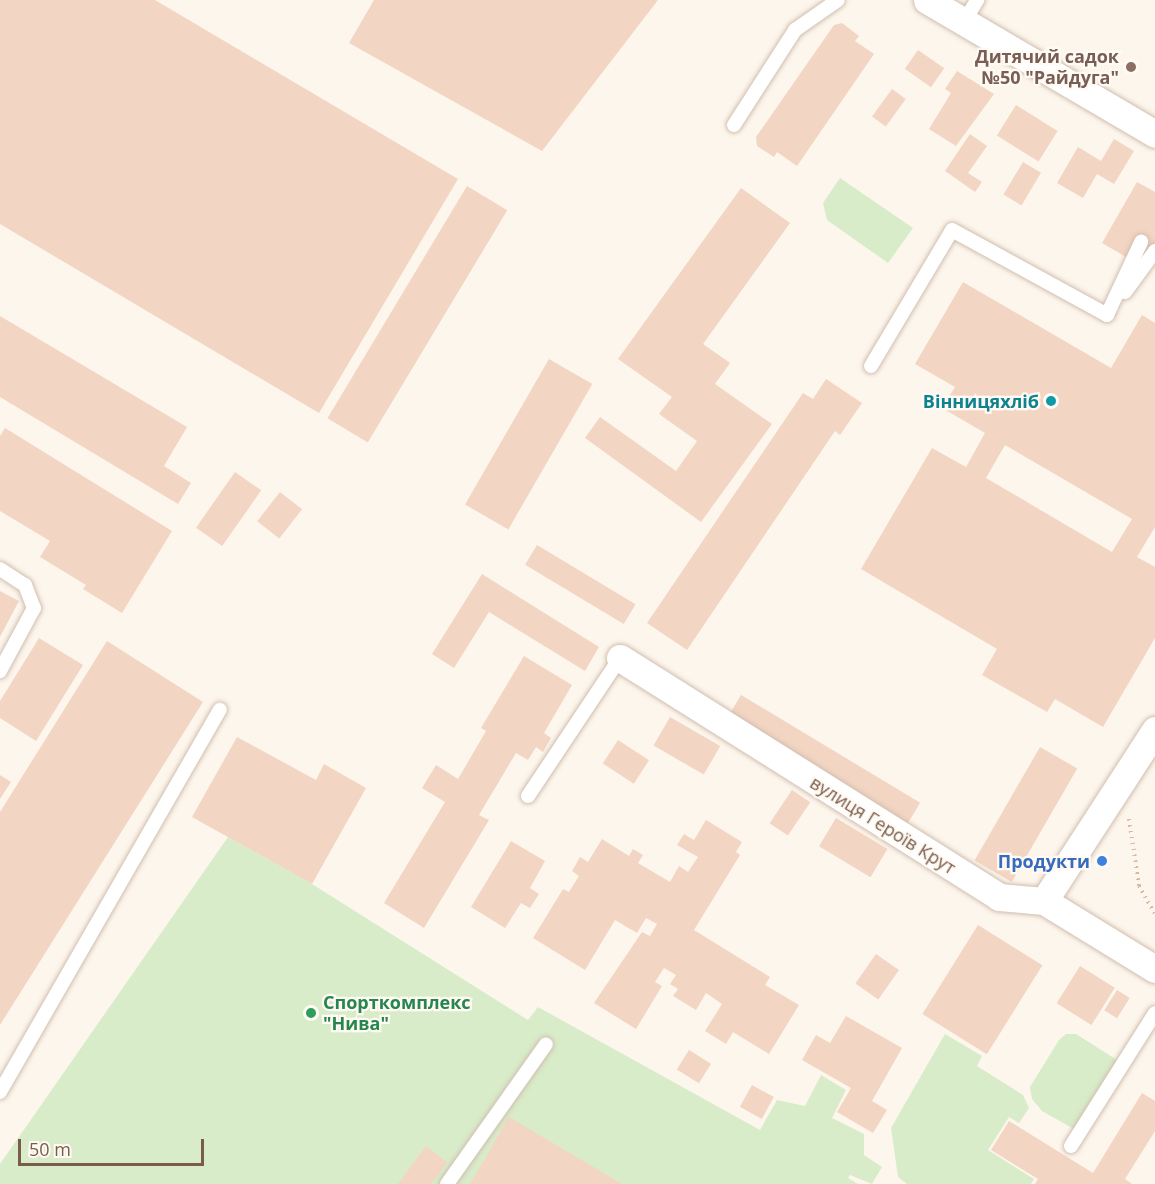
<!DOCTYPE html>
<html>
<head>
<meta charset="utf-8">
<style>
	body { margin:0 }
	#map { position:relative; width:1155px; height:1184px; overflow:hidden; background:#fdf6ec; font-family:"Open Sans",sans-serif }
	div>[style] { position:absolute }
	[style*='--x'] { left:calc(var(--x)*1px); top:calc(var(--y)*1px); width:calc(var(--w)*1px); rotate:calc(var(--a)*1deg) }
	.green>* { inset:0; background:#d8ecc9 }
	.building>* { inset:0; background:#f3d5c3; transform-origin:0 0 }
	.path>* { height:4px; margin-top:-2px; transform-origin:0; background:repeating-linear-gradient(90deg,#d9b8a5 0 1.5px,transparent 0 6px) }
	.roads { filter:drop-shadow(0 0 2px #d1beb0) drop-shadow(0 0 2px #d1beb0) }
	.service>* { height:14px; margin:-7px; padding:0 7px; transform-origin:7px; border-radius:7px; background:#fff }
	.minor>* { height:27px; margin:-13.5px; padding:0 13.5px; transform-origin:13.5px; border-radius:13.5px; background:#fff }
	.dots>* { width:16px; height:16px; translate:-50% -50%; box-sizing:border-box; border:3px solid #fffaf3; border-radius:50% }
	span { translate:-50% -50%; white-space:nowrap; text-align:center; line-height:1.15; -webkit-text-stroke:4.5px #fffaf3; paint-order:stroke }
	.education-label { font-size:18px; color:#785e54; font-weight:700 }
	.right { translate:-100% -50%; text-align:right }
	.culture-label { font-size:18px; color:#0d838f; font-weight:700 }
	.street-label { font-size:18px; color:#7a5c4d }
	.shop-label { font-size:18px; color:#366cbe; font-weight:700 }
	.leisure-label { font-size:18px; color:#27864d; font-weight:700 }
	.left { translate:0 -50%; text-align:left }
	.scale { position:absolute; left:18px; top:1139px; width:186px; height:27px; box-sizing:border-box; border:3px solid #7a5c4d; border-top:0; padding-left:8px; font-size:18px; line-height:21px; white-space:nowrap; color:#7a5c4d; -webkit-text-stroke:4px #fffaf3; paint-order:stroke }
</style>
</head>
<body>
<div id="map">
	<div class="green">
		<i style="clip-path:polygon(840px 178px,913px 228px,888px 263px,827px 220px,823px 203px)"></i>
		<i style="clip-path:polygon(228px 837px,312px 884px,528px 1020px,538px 1007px,760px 1130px,777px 1100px,805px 1106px,821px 1075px,846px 1090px,832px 1118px,864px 1134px,864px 1155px,882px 1167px,872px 1184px,850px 1175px,848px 1178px,858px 1184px,0 1184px,0 1164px)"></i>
		<i style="clip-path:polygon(945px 1034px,982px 1056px,977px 1066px,1023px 1095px,1029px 1108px,1019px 1123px,1009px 1117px,988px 1150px,1034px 1179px,1031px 1184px,907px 1184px,898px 1177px,891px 1128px)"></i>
		<i style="clip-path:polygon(1066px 1034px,1076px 1034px,1117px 1060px,1117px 1067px,1074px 1129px,1042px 1111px,1032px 1099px,1030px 1087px,1059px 1040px)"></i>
	</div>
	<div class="building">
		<i style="clip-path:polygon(0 0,155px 0,458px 179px,319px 413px,0 224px)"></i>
		<i style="clip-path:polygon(374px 0,658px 0,542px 151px,349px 43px)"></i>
		<i style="clip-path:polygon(842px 23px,859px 36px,855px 41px,874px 54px,797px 166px,777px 152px,774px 157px,757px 146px,756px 137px,834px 25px)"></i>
		<i style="left:918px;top:50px;width:32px;height:23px;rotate:35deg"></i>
		<i style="clip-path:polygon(957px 71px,994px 94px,956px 146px,929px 129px,951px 93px,945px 89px)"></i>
		<i style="left:892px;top:89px;width:17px;height:34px;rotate:36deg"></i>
		<i style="left:1016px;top:105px;width:49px;height:36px;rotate:32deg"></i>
		<i style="clip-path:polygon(970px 134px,987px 146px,968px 173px,982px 182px,975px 192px,945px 171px)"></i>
		<i style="clip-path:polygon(1114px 139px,1134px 151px,1114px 184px,1097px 174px,1083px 198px,1057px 183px,1078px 147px,1101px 161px)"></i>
		<i style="left:1023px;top:162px;width:21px;height:38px;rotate:31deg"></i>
		<i style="clip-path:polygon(1137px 182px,1155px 192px,1155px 250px,1136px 239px,1126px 257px,1102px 243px)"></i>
		<i style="left:467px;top:186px;width:47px;height:271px;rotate:31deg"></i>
		<i style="clip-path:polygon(741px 188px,790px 223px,703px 344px,730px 363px,715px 384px,772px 424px,701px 522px,585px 438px,600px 417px,676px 471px,697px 441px,659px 414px,672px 397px,618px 359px)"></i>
		<i style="clip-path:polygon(evenodd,963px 282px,1111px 368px,1142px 315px,1155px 323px,1155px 527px,1137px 557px,1155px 567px,1155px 638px,1103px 727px,1055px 699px,1047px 712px,982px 675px,997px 649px,861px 569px,932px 448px,966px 467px,985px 433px,942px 408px,955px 387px,915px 364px,963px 282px,1005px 445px,1132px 519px,1112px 552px,986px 478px,1005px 445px)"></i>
		<i style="clip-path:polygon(0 316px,187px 427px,164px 466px,191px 483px,178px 504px,0 397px)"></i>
		<i style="left:549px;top:359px;width:50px;height:168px;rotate:30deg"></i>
		<i style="clip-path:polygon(826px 379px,862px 403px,840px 435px,835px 431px,687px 650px,647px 623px,803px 393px,813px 399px)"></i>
		<i style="clip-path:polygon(5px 428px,172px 531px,122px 613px,83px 589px,86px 585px,40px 557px,50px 541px,0 511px,0 436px)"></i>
		<i style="left:235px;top:472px;width:32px;height:68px;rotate:35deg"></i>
		<i style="left:280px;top:492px;width:28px;height:37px;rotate:38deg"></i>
		<i style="left:537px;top:545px;width:115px;height:23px;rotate:31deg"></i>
		<i style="clip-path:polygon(482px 574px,599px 647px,585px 671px,489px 612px,454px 668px,432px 654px)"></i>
		<i style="clip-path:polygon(0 591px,19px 601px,0 637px)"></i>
		<i style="clip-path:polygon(39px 638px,83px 665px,36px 741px,0 718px,0 701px)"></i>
		<i style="clip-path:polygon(107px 641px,203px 702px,0 1025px,0 812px)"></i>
		<i style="clip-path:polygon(524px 656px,572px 685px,544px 733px,551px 738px,543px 752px,536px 747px,528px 760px,516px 753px,479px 815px,489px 820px,424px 928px,384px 903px,445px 802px,422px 788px,436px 765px,458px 779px,486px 731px,481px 728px)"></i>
		<i style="left:741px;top:695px;width:209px;height:25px;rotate:31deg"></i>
		<i style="left:670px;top:717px;width:58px;height:33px;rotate:30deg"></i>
		<i style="clip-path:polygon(237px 737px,316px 780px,324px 764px,366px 788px,312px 884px,192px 817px)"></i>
		<i style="left:618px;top:740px;width:37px;height:28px;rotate:33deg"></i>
		<i style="left:1040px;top:747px;width:43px;height:131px;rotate:30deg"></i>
		<i style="clip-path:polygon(0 775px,11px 782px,0 799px)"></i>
		<i style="left:792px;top:790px;width:22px;height:40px;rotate:34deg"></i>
		<i style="left:836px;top:818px;width:60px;height:33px;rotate:31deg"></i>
		<i style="clip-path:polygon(706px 820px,742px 842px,736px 852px,740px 855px,694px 930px,770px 977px,765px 985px,799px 1005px,769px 1054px,733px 1032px,726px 1044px,705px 1031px,722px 1004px,706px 993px,696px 1010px,673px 996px,678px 989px,670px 984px,676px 975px,664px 968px,655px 982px,662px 986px,636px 1029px,594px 1003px,642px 932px,650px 936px,657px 924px,646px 918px,637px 933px,615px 920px,585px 970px,533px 938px,563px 889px,569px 892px,579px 876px,572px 871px,580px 857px,588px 862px,602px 839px,629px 856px,633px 849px,643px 855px,638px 863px,670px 882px,679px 866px,688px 872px,698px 857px,677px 845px,684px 834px,694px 840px)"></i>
		<i style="clip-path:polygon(511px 841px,545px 861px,530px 888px,539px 894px,530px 908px,521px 903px,505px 928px,471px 907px)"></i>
		<i style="left:978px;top:925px;width:76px;height:105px;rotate:32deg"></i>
		<i style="left:876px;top:954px;width:28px;height:36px;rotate:35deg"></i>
		<i style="left:1080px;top:966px;width:41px;height:44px;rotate:32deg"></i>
		<i style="left:1117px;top:990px;width:15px;height:24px;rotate:32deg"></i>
		<i style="clip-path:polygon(846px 1016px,902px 1048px,872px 1101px,887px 1110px,873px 1133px,837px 1112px,851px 1088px,802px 1060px,816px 1035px,830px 1043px)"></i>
		<i style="left:689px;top:1050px;width:26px;height:23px;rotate:32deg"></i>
		<i style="left:752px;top:1085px;width:25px;height:25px;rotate:29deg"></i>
		<i style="clip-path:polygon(1142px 1093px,1155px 1101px,1155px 1131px,1125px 1179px,1132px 1184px,1035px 1184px,1038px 1179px,991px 1150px,1009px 1121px,1093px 1173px)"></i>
		<i style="clip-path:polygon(509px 1117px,622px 1184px,470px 1184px)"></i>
		<i style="clip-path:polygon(426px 1146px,447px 1162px,431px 1184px,398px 1184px)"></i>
	</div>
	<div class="path">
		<i style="--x:1129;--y:819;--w:68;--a:81.5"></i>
		<i style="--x:1139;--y:886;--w:32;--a:60"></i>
	</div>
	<div class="roads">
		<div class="service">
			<i style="--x:964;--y:22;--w:26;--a:-59"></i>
			<i style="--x:734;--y:125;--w:113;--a:-57.3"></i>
			<i style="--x:795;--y:30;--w:52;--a:-34.9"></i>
			<i style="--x:1125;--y:292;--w:51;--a:-53.8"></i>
			<i style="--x:1107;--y:315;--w:81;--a:-65"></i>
			<i style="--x:871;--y:366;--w:158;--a:-59.2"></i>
			<i style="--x:952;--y:230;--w:177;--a:28.7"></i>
			<i style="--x:0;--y:569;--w:30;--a:33"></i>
			<i style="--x:25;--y:585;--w:25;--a:69"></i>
			<i style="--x:34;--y:608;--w:72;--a:118.4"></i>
			<i style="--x:528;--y:796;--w:166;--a:-56.3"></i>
			<i style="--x:0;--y:1092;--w:441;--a:-60.1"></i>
			<i style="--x:1071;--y:1146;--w:157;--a:-57.7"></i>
			<i style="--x:447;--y:1184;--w:171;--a:-54.7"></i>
		</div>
		<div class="minor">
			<i style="--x:927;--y:0;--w:264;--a:30.4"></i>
			<i style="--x:620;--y:658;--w:448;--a:32.2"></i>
			<i style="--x:999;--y:897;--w:45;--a:5.1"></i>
			<i style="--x:1044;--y:901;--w:130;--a:31.5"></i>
			<i style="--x:1044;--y:901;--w:204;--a:-57"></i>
		</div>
	</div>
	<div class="dots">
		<i style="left:1131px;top:67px;background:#8d6e63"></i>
		<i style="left:1051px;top:401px;background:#0f9aa8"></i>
		<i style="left:1102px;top:861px;background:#3f7fe0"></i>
		<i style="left:311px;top:1013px;background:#2e9e5b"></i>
	</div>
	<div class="education-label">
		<span class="right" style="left:1119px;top:67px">Дитячий садок<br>№50 "Райдуга"</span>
	</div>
	<div class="culture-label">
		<span class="right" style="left:1039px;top:401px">Вінницяхліб</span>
	</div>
	<div class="street-label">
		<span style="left:883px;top:825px;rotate:32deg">вулиця Героїв Крут</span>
	</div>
	<div class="shop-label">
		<span class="right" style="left:1090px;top:861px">Продукти</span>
	</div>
	<div class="leisure-label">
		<span class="left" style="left:323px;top:1013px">Спорткомплекс<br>"Нива"</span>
	</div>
	<div class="scale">50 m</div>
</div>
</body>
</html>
